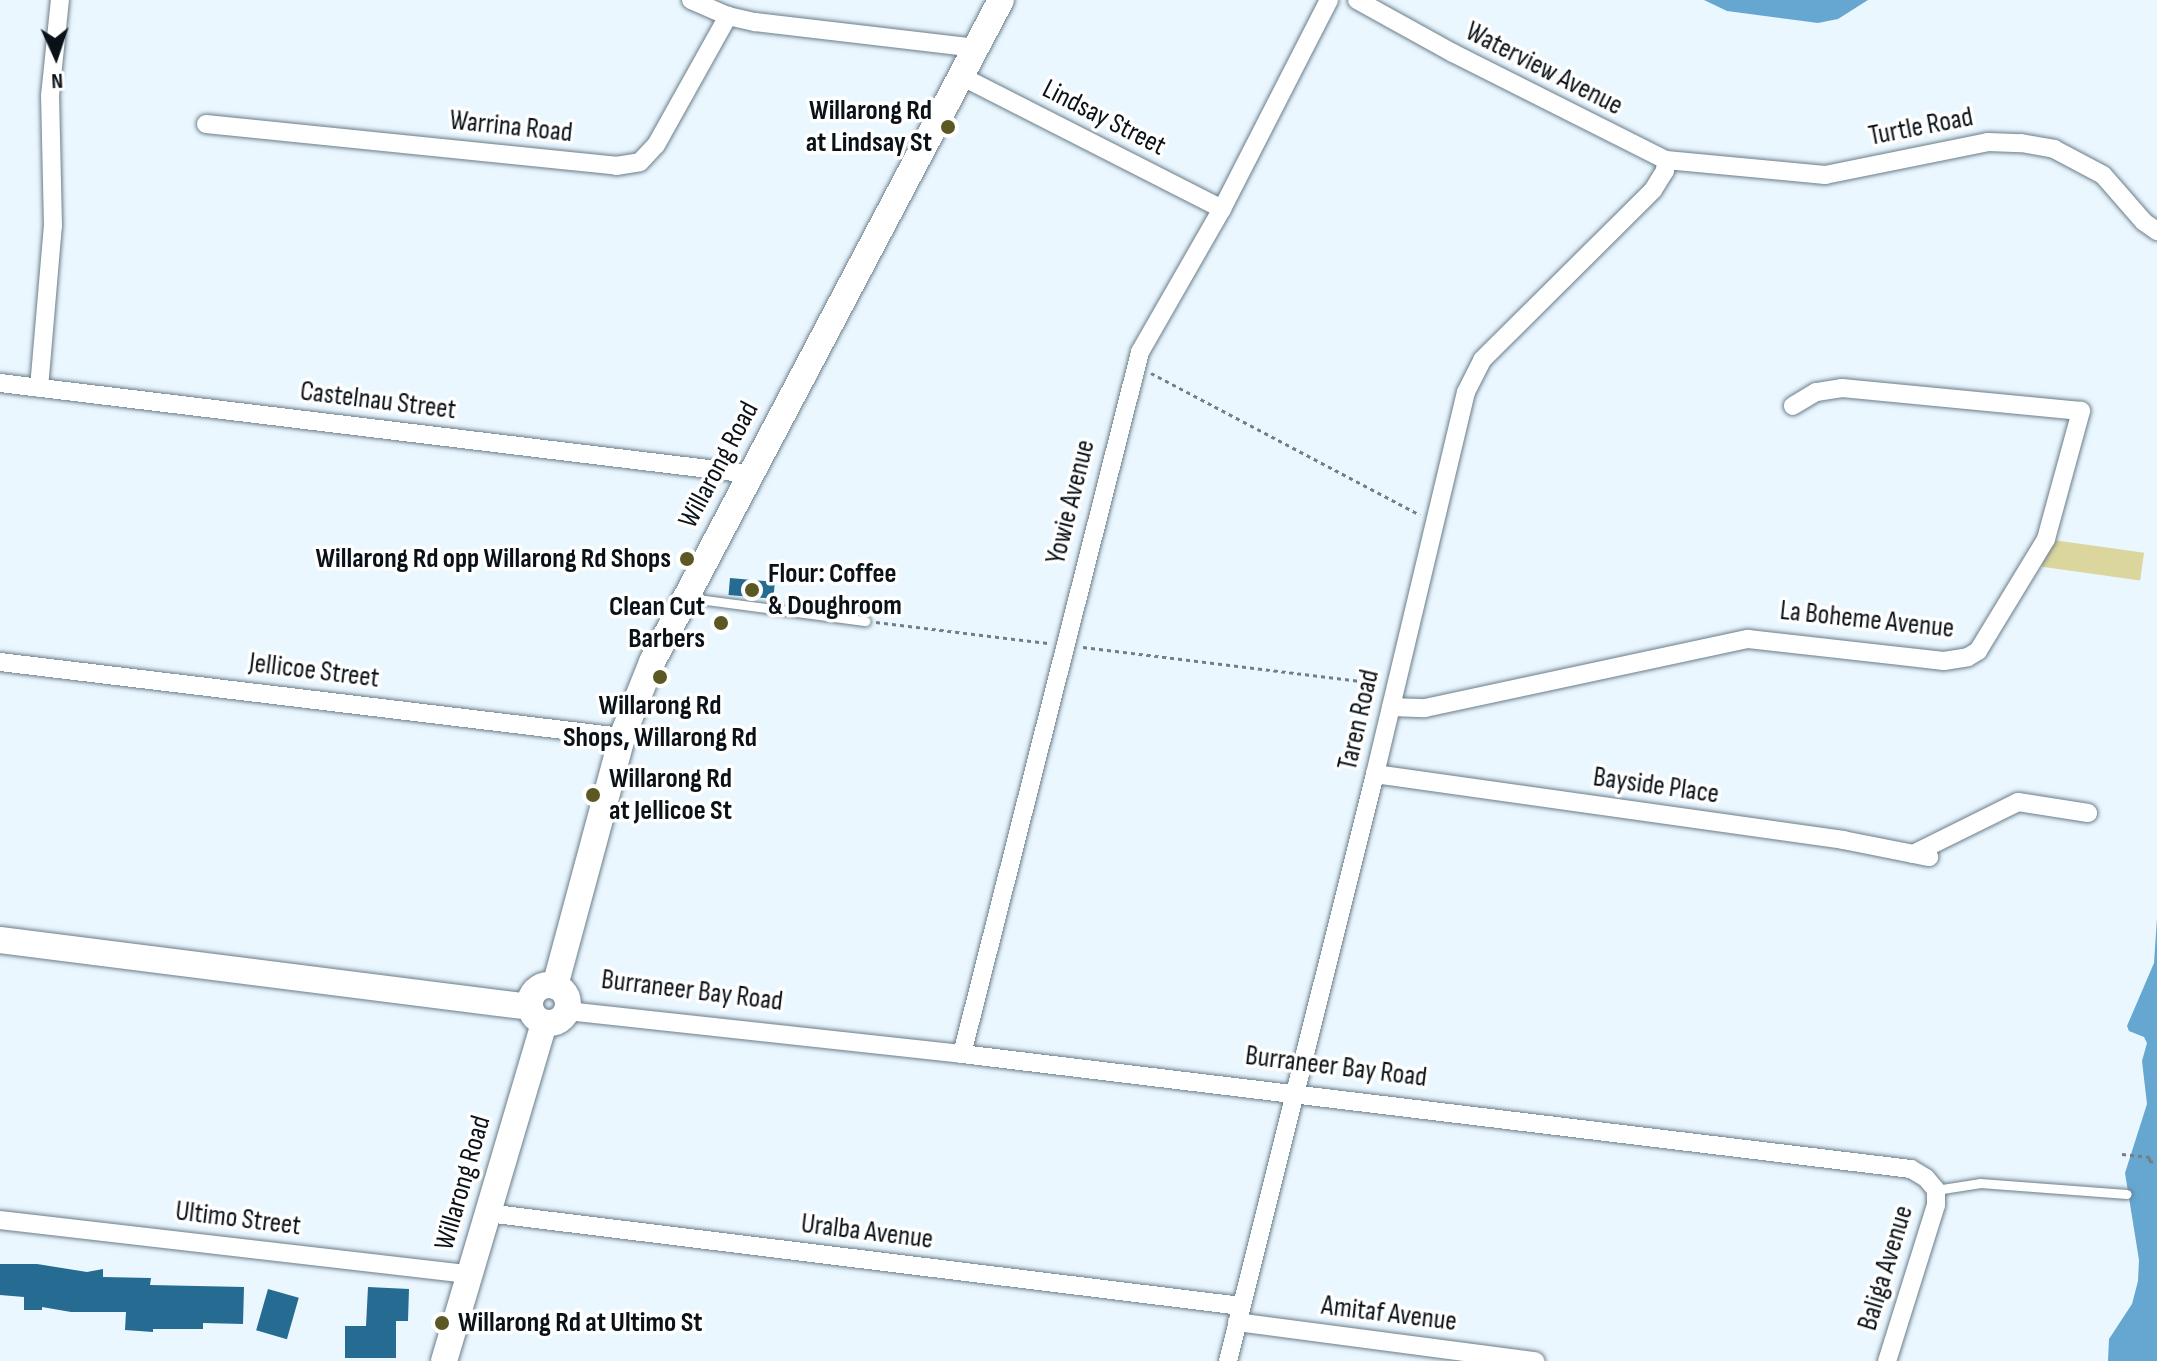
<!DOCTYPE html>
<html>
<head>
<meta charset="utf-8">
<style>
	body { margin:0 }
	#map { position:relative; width:2157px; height:1361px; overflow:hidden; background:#eaf7ff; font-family:"Sofia Sans Condensed",sans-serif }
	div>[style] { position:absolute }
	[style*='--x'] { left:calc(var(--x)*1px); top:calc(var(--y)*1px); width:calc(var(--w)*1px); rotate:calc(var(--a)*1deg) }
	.green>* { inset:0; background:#dad69d; transform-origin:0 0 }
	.water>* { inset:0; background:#65a7d0 }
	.building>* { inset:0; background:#266b91; transform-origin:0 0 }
	.path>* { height:3px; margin-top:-1.5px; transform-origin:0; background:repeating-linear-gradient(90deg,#757e85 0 4px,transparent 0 8px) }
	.roads { filter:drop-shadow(0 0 2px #6a7d89) drop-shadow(0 0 2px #6a7d89) }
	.lane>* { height:9px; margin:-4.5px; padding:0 4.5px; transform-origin:4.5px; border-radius:4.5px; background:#fff }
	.street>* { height:18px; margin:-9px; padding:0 9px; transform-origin:9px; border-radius:9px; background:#fff }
	.secondary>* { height:26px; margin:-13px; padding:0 13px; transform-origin:13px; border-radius:13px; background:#fff }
	.secondary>.ring { margin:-13px; padding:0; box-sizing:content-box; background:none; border:26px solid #fff; border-radius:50% }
	.dots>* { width:22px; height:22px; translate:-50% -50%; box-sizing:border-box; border:4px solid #fff; border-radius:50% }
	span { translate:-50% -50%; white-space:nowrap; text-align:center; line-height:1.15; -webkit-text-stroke:7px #fff; paint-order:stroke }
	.street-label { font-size:28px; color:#0b1217 }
	.poi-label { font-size:28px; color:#0b1217; font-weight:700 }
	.right { translate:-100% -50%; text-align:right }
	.left { translate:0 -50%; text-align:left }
	.north { position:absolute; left:16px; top:16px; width:80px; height:80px; -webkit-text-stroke:6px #fff; paint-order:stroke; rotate:177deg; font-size:22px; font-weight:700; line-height:32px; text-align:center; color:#0b1217 }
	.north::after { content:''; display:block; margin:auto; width:28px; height:36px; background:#0b1217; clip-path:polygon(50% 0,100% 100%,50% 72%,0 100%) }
</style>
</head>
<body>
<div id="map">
	<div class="green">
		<i style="left:2046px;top:539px;width:99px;height:28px;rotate:8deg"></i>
	</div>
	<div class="water">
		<i style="clip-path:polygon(1704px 0,1868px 0,1838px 19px,1818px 23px,1727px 11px)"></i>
		<i style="clip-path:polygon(2157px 918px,2157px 1361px,2108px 1361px,2109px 1339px,2132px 1304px,2138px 1281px,2139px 1260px,2125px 1173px,2147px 1104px,2142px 1061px,2147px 1043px,2144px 1037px,2129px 1031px,2127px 1026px,2154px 963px)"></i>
	</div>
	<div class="building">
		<i style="left:730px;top:578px;width:45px;height:17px;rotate:5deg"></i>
		<i style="clip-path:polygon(0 1264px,37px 1264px,87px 1272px,103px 1269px,103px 1277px,151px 1278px,150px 1285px,244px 1287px,243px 1324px,203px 1323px,203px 1329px,153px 1329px,153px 1332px,125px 1330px,126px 1312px,71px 1312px,42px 1307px,42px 1310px,24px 1310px,24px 1297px,0 1295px)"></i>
		<i style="clip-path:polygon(368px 1287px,409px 1289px,408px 1321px,396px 1321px,396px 1358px,345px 1358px,345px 1326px,366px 1326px)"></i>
		<i style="left:268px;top:1289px;width:32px;height:43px;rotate:16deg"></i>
	</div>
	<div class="path">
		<i style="--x:1151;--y:373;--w:304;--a:27.8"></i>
		<i style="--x:876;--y:622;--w:173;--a:7"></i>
		<i style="--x:1083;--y:647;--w:296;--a:7"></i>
		<i style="--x:2122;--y:1154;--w:28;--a:6"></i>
		<i style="--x:2150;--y:1157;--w:4;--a:104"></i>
		<i style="--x:2149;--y:1161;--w:8;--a:7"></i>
	</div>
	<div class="roads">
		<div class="lane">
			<i style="--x:690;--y:598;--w:177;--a:7.5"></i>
			<i style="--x:1936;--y:1190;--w:45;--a:-9"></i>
			<i style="--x:1980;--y:1183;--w:147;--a:4.3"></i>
		</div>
		<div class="street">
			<i style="--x:691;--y:0;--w:40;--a:23.4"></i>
			<i style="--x:728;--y:16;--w:28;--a:13"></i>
			<i style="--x:755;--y:22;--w:223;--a:6.7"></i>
			<i style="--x:1357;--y:0;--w:110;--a:28.9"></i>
			<i style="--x:1453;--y:53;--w:238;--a:26.7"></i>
			<i style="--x:1666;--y:160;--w:160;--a:5.4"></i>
			<i style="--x:1825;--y:175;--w:166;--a:-11.4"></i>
			<i style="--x:1988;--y:142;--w:33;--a:2"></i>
			<i style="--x:2021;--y:143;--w:34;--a:10"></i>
			<i style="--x:2054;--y:149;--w:55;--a:28"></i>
			<i style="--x:2103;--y:175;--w:62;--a:48.9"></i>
			<i style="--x:2144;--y:222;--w:16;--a:35"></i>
			<i style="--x:961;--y:76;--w:293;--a:27"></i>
			<i style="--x:206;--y:124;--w:412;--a:5.8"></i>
			<i style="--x:616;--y:166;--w:24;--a:-9"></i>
			<i style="--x:640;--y:162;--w:23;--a:-47"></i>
			<i style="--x:656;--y:145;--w:148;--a:-60.8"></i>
			<i style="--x:0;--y:383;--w:756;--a:6.92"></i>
			<i style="--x:39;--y:388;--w:163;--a:-85.1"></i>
			<i style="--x:53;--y:226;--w:130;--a:-91.3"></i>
			<i style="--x:50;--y:96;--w:97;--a:-84.1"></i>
			<i style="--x:0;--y:662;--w:627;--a:6.88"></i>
			<i style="--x:1391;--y:707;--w:34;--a:2"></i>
			<i style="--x:1425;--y:708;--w:330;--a:-12.1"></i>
			<i style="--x:1748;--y:639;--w:197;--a:6.4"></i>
			<i style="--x:1944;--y:661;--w:24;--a:-9"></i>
			<i style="--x:1968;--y:657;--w:12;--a:-31"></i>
			<i style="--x:1978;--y:651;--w:131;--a:-58.7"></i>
			<i style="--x:2046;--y:539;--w:133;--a:-74.7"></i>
			<i style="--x:2081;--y:411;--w:240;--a:-174.5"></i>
			<i style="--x:1842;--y:388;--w:26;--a:171"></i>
			<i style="--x:1816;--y:392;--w:27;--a:149"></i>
			<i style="--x:1375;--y:774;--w:473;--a:8"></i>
			<i style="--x:1843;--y:840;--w:88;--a:11.2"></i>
			<i style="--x:1913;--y:854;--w:117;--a:-26.3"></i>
			<i style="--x:2018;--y:802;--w:71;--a:8.9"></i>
			<i style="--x:567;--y:1011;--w:397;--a:6.2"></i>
			<i style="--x:962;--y:1054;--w:956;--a:6.91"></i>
			<i style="--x:1911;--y:1169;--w:17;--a:31"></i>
			<i style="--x:1926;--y:1178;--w:16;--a:50"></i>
			<i style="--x:1936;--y:1190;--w:15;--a:90"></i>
			<i style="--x:1936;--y:1205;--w:164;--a:107.4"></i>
			<i style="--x:962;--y:1054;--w:724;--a:-75.77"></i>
			<i style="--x:1140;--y:352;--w:165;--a:-60.2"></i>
			<i style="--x:1222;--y:209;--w:235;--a:-62.9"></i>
			<i style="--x:487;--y:1213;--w:760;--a:7.03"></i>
			<i style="--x:0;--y:1220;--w:473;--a:6.6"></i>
			<i style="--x:1237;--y:1322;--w:301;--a:7.5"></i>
			<i style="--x:1228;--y:1361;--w:605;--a:-75.94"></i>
			<i style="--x:1375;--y:774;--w:393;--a:-76.6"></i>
			<i style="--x:1466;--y:392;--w:36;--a:-63"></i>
			<i style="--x:1482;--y:360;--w:241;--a:-44.8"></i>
			<i style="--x:1653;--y:190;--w:22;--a:-58"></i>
			<i style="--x:1665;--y:171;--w:11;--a:-85"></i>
		</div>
		<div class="secondary">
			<i style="--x:0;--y:940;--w:534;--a:7.2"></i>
			<i class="ring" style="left:530px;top:985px;width:12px;height:12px"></i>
			<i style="--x:555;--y:986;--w:258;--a:-74.9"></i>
			<i style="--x:622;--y:737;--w:81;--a:-68.2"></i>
			<i style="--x:652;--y:662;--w:748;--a:-62.2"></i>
			<i style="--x:444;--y:1361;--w:352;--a:-73.5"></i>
		</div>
	</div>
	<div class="dots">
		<i style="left:948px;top:127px;background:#5c5824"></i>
		<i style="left:687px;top:559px;background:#5c5824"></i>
		<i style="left:752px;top:590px;background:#5c5824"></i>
		<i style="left:721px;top:623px;background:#5c5824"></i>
		<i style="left:660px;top:677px;background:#5c5824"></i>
		<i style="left:593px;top:795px;background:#5c5824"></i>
		<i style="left:442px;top:1323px;background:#5c5824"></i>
	</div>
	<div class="street-label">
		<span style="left:1544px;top:69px;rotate:27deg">Waterview Avenue</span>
		<span style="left:1104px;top:118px;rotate:27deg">Lindsay Street</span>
		<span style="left:511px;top:127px;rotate:6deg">Warrina Road</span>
		<span style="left:1921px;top:127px;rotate:-11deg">Turtle Road</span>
		<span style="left:378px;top:401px;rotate:7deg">Castelnau Street</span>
		<span style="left:719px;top:465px;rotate:-62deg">Willarong Road</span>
		<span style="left:1071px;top:502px;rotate:-76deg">Yowie Avenue</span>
		<span style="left:1867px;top:620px;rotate:6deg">La Boheme Avenue</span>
		<span style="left:314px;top:671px;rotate:7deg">Jellicoe Street</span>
		<span style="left:1359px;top:720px;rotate:-77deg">Taren Road</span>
		<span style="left:1656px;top:786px;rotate:8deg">Bayside Place</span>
		<span style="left:692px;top:991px;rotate:7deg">Burraneer Bay Road</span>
		<span style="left:1336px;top:1067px;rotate:7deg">Burraneer Bay Road</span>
		<span style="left:463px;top:1183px;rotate:-74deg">Willarong Road</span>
		<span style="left:238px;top:1219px;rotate:7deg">Ultimo Street</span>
		<span style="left:867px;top:1232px;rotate:7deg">Uralba Avenue</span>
		<span style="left:1886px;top:1268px;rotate:-73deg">Baliga Avenue</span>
		<span style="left:1389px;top:1314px;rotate:7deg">Amitaf Avenue</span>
	</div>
	<div class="poi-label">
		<span class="right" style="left:932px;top:127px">Willarong Rd<br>at Lindsay St</span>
		<span class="right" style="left:671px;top:559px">Willarong Rd opp Willarong Rd Shops</span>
		<span class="left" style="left:768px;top:590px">Flour: Coffee<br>&amp; Doughroom</span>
		<span class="right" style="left:705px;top:623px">Clean Cut<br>Barbers</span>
		<span style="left:660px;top:722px">Willarong Rd<br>Shops, Willarong Rd</span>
		<span class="left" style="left:609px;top:795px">Willarong Rd<br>at Jellicoe St</span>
		<span class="left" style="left:458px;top:1323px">Willarong Rd at Ultimo St</span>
	</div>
	<div class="north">N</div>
</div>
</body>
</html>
